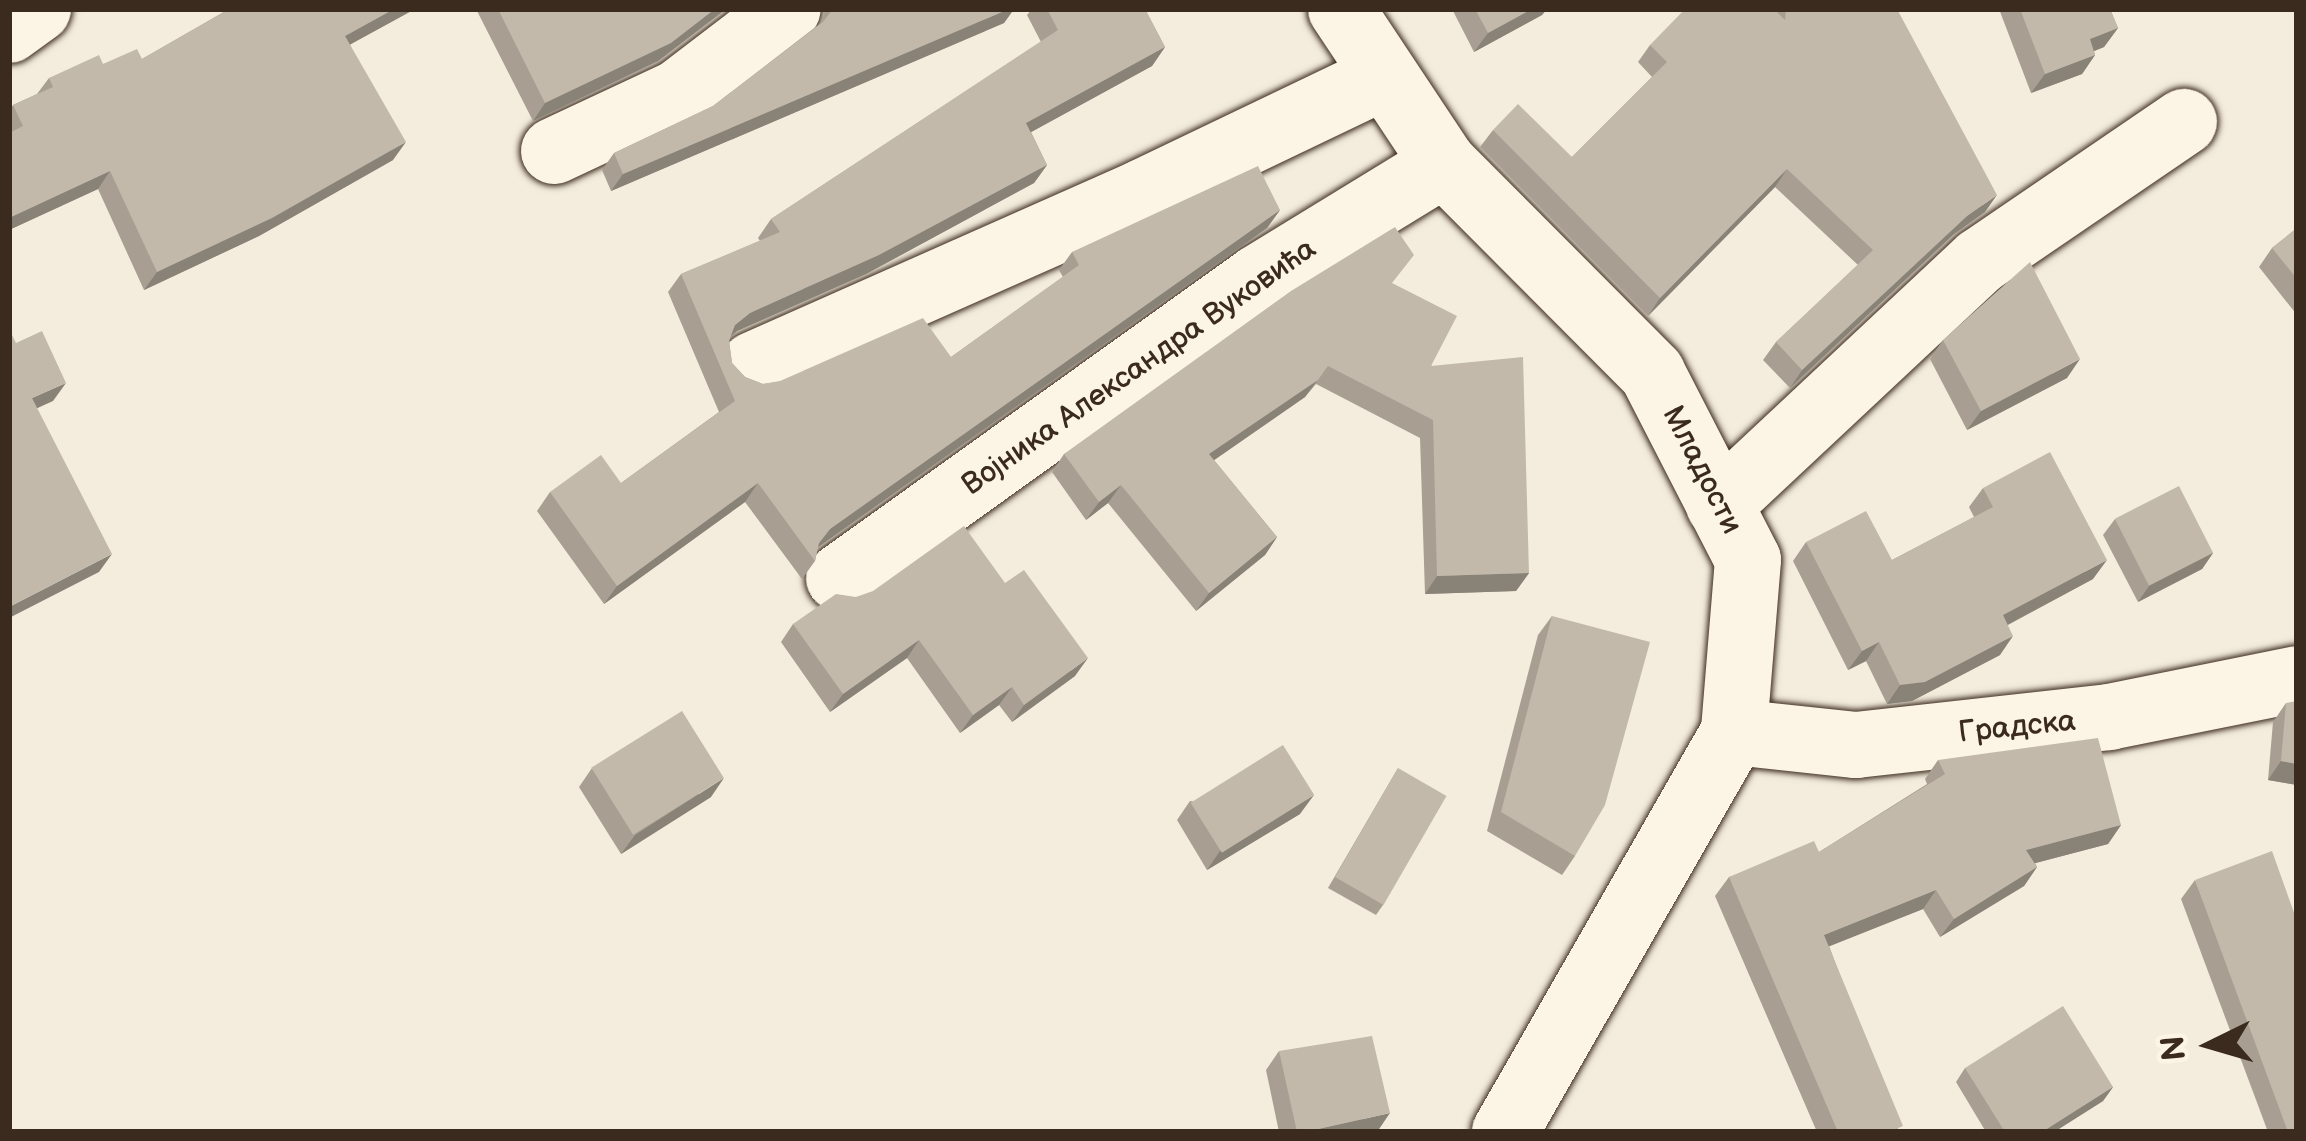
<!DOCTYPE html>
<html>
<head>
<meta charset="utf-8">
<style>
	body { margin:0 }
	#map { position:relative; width:2306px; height:1141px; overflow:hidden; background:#f4eddd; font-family:"Balsamiq Sans",sans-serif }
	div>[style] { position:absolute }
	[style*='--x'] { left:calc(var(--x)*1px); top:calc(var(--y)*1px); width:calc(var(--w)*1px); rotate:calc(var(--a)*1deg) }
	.roads { filter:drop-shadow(0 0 3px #3b2a1e) drop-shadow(0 0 3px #3b2a1e) }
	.minor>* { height:66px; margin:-33px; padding:0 33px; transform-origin:33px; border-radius:33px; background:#fcf5e5 }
	.wall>* { inset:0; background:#a89f92 }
	.shaded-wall>* { inset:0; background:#888277 }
	.building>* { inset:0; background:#c3b9aa; transform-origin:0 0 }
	span { translate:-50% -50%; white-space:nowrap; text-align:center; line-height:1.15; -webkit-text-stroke:10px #fcf5e5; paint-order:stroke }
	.street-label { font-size:30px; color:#3b2a1e }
	.frame { position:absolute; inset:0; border:12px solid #3b2a1e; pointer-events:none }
	.north { position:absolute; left:2150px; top:985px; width:120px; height:120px; -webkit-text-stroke:9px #fcf5e5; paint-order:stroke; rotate:265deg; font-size:33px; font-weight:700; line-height:48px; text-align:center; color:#3b2a1e }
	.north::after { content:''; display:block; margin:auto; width:42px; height:54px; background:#3b2a1e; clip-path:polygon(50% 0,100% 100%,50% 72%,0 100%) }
</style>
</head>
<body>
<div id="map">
	<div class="roads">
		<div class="minor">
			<i style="--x:1341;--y:9;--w:186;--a:56.4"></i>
			<i style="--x:1444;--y:164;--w:295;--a:45.1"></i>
			<i style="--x:1652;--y:373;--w:210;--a:62.8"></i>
			<i style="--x:1748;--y:560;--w:173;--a:94.7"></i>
			<i style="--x:1734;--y:732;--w:461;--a:119.8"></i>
			<i style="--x:9;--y:30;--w:36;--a:-36"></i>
			<i style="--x:554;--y:151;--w:137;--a:-25.1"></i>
			<i style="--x:678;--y:93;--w:138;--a:-37.4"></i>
			<i style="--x:753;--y:365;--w:427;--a:-23.9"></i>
			<i style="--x:1143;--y:192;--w:268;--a:-25.6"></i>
			<i style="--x:1719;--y:505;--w:357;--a:-43.1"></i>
			<i style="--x:1980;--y:261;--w:247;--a:-34.3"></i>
			<i style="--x:839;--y:578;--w:515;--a:-35.6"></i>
			<i style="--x:1258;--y:278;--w:218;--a:-31.5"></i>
			<i style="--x:1734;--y:732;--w:123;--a:6.1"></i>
			<i style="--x:1856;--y:745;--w:255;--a:-6.3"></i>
			<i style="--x:2109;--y:717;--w:192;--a:-11.4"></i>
		</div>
	</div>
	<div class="wall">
		<i style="clip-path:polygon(229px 9px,415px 9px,350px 44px,393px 160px,259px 236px,144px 290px,98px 189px,9px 230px,9px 111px,13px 105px,37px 94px,49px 78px,103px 64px,142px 59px)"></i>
		<i style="clip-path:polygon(476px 9px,726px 9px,658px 61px,533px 121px)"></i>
		<i style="clip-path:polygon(825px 9px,1014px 9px,1004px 23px,611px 191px,602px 170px,614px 153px,713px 106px,822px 22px)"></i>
		<i style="clip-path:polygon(1032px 9px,1145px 9px,1165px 47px,1152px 66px,1031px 132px,1047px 165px,1034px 183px,866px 274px,737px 331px,731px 336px,729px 341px,732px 363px,745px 377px,763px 384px,951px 357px,1063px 277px,1059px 270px,1072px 252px,1280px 210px,1267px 228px,818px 547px,815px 561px,802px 579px,745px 502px,604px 604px,537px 511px,550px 492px,621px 483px,719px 412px,668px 292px,681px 274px,760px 241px,758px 238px,771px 219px,1041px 42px,1027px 15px)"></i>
		<i style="clip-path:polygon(1452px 9px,1547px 9px,1542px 15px,1474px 52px)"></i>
		<i style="clip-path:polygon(1775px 9px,1897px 9px,1985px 212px,1954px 234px,1790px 388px,1763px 360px,1776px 342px,1858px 265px,1775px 187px,1648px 316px,1480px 147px,1493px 130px,1572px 157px,1652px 77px,1638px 62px,1650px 45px,1775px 11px)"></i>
		<i style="clip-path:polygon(1999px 9px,2110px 9px,2118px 28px,2104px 47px,2094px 51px,2095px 55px,2082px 74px,2031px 93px)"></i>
		<i style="clip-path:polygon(2297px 228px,2297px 315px,2259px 267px,2272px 248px)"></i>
		<i style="clip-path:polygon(1393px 284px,1529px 573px,1516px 591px,1425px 594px,1420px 438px,1316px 384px,1305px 397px,1214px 460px,1277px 537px,1265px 555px,1196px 611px,1108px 503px,1086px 520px,1052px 472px,1064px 454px)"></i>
		<i style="clip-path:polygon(1943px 340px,2067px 378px,1967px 430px,1930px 359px)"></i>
		<i style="clip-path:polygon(1983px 488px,2093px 579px,2008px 625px,2000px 655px,1912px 701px,1887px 704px,1866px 661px,1848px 670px,1793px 561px,1806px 542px,1892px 560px,1974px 517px,1969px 507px)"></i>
		<i style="clip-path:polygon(2115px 519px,2213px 553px,2202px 569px,2138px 602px,2103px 535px)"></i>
		<i style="clip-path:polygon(1005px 583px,1075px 676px,1012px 722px,999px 705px,960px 733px,907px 658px,830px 712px,781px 642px,793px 624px,856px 597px)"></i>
		<i style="clip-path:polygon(1552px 616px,1575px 856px,1562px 875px,1487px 831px,1538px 635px)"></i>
		<i style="clip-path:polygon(2286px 703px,2297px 785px,2268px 780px,2273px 722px)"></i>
		<i style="clip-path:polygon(1938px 760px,2121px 825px,2108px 844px,2035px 863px,2037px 867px,2024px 886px,1940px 937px,1923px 909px,1829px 946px,1899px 1132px,1817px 1132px,1715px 896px,1729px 877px,1819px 852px,1927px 784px,1925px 779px)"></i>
		<i style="clip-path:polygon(592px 768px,711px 797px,621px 854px,579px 787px)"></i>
		<i style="clip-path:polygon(1398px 768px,1383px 905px,1376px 915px,1328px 888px)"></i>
		<i style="clip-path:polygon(1190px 801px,1300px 814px,1207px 870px,1177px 820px)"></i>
		<i style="clip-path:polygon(2195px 880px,2297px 1132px,2268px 1132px,2181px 899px)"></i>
		<i style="clip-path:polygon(1279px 1051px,1377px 1132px,1279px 1132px,1266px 1070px)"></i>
		<i style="clip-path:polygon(1965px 1068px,2113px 1087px,2103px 1101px,2054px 1132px,1986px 1132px,1956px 1082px)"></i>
	</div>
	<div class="shaded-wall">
		<i style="clip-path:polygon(394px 9px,415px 9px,333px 54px,345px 36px)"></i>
		<i style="clip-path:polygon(715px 9px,726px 9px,658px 61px,533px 121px,545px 103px)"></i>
		<i style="clip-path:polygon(1009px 9px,1014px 9px,1004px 23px,611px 191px,623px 174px)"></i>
		<i style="clip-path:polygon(1532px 9px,1547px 9px,1542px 15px,1474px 52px,1488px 33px)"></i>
		<i style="clip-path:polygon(2118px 28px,2104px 47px,2077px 58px,2090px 39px)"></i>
		<i style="clip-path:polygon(1165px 47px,1152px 66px,1013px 142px,1026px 123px)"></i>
		<i style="clip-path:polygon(2095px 55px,2082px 74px,2031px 93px,2045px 74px)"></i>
		<i style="clip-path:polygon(406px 142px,393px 160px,259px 236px,144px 290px,157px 272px)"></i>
		<i style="clip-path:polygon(1047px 165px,1034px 183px,866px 274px,737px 331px,722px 344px,735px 325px,750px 313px)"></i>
		<i style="clip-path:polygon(1787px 169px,1775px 187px,1648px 316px,1660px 298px)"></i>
		<i style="clip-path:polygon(110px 171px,98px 189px,9px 230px,9px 218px)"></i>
		<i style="clip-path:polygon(1997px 195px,1985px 212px,1954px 234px,1790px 388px,1802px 370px,1967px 216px)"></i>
		<i style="clip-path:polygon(1280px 210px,1267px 228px,817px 548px,810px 555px,830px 529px)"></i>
		<i style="clip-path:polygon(2080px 359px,2067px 378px,1967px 430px,1981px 411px)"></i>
		<i style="clip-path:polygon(1328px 366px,1305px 397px,1197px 472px,1209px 454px)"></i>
		<i style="clip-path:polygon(66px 383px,53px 401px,20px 416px,32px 398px)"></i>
		<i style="clip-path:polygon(758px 483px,745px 502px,604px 604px,617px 586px)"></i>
		<i style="clip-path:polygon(1121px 485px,1108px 503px,1086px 520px,1099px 502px)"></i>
		<i style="clip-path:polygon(1277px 537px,1265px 555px,1196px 611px,1209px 593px)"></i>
		<i style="clip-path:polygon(2213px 553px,2202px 569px,2138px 602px,2149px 586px)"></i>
		<i style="clip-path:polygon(112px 554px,99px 572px,9px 618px,9px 607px)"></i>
		<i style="clip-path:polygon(2107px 560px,2093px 579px,1990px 634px,2003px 615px)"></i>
		<i style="clip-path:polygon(1529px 573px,1516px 591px,1425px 594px,1437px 576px)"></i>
		<i style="clip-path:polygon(2013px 636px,2000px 655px,1912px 701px,1887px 704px,1900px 685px)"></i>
		<i style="clip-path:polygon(919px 640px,907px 658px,830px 712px,843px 694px)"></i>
		<i style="clip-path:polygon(1879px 642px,1866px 661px,1848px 670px,1862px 651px)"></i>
		<i style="clip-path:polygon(1088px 658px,1075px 676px,1012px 722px,1024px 705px)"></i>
		<i style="clip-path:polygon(1012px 687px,999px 705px,960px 733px,973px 715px)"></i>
		<i style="clip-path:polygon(2281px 761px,2297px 764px,2297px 785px,2268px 780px)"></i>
		<i style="clip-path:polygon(724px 778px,711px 797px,621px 854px,635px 835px)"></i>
		<i style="clip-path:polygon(1314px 795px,1300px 814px,1207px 870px,1220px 851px)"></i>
		<i style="clip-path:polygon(2121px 825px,2108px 844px,2013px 869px,2026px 850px)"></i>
		<i style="clip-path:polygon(2037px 867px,2024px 886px,1940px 937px,1954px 919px)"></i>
		<i style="clip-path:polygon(1936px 890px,1923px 909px,1810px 954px,1824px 935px)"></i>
		<i style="clip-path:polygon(2113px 1087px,2103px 1101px,2054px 1132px,2042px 1132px)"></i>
		<i style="clip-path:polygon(1390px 1113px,1377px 1132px,1305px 1132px)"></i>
	</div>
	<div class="building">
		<i style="clip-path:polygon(229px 9px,394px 9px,345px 36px,406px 142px,272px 218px,157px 272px,110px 171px,9px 218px,9px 133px,23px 126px,13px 105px,53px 87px,49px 78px,99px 55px,103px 64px,137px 49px,142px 59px)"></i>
		<i style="clip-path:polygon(498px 9px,715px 9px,671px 43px,545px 103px)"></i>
		<i style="clip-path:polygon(833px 9px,1009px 9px,623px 174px,614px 153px,713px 106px,823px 22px)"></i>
		<i style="clip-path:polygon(1047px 9px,1145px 9px,1165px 47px,1026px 123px,1047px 165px,879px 255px,750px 313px,735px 325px,729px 341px,732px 363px,745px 377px,763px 384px,780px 381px,923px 318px,951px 357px,1079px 265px,1072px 252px,1258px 166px,1280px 210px,830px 529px,819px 543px,815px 561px,758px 483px,617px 586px,550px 492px,601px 455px,621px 483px,735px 401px,681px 274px,780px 232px,771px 219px,1058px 30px)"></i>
		<i style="clip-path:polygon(1475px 9px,1532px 9px,1488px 33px)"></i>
		<i style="clip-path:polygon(1685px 9px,1774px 9px,1785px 20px,1786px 9px,1897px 9px,1997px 195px,1967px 216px,1802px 370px,1776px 342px,1873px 250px,1787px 169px,1660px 298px,1493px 130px,1518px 104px,1572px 157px,1667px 62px,1650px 45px)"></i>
		<i style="clip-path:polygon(2020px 9px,2110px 9px,2118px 28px,2090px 39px,2095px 55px,2045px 74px)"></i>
		<i style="clip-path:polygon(1395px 227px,1414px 255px,1392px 283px,1457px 316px,1431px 366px,1523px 357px,1529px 573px,1437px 576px,1433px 420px,1328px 366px,1318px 380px,1209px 454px,1277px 537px,1209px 593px,1121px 485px,1099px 502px,1064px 454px,1291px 291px)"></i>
		<i style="clip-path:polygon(2297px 228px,2297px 279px,2272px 248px)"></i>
		<i style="clip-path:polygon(2030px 262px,2080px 359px,1981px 411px,1943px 340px)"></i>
		<i style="clip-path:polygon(9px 329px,16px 343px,42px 331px,66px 383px,32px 398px,112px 554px,9px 607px)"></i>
		<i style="clip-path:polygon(2050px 452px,2107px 560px,2003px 615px,2013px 636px,1925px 682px,1900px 685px,1879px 642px,1862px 651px,1806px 542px,1866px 511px,1892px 560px,1993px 507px,1983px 488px)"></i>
		<i style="left:2179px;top:486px;width:75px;height:72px;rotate:63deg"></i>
		<i style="clip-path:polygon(964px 526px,1005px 583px,1024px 570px,1088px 658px,1024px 705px,1012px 687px,973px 715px,919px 640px,843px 694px,793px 624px,836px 594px,856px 597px,873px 591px)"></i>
		<i style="clip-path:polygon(1552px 616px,1650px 642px,1605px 805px,1575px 856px,1501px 812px)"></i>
		<i style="clip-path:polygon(2297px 701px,2297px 764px,2281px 761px,2286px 703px)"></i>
		<i style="left:682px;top:711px;width:79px;height:107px;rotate:58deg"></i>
		<i style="clip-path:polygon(2098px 738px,2121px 825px,2026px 850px,2037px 867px,1954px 919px,1936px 890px,1824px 935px,1903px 1126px,1889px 1132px,1838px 1132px,1729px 877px,1814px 841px,1819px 852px,1945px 774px,1938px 760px)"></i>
		<i style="left:1283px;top:745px;width:59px;height:109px;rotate:58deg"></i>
		<i style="left:1398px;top:768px;width:56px;height:126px;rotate:30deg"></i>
		<i style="clip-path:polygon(2272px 851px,2297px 921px,2297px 1132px,2288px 1132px,2195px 880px)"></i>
		<i style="clip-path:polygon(2063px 1006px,2113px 1087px,2042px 1132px,2005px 1132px,1965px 1068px)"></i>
		<i style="clip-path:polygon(1372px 1036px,1390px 1113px,1305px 1132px,1297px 1132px,1279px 1051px)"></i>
	</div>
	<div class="street-label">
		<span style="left:1139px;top:367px;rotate:-35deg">Војника Александра Вуковића</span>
		<span style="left:1702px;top:470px;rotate:63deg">Младости</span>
		<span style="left:2017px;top:727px;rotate:-6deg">Градска</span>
	</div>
	<div class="frame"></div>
	<div class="north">N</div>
</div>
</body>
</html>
